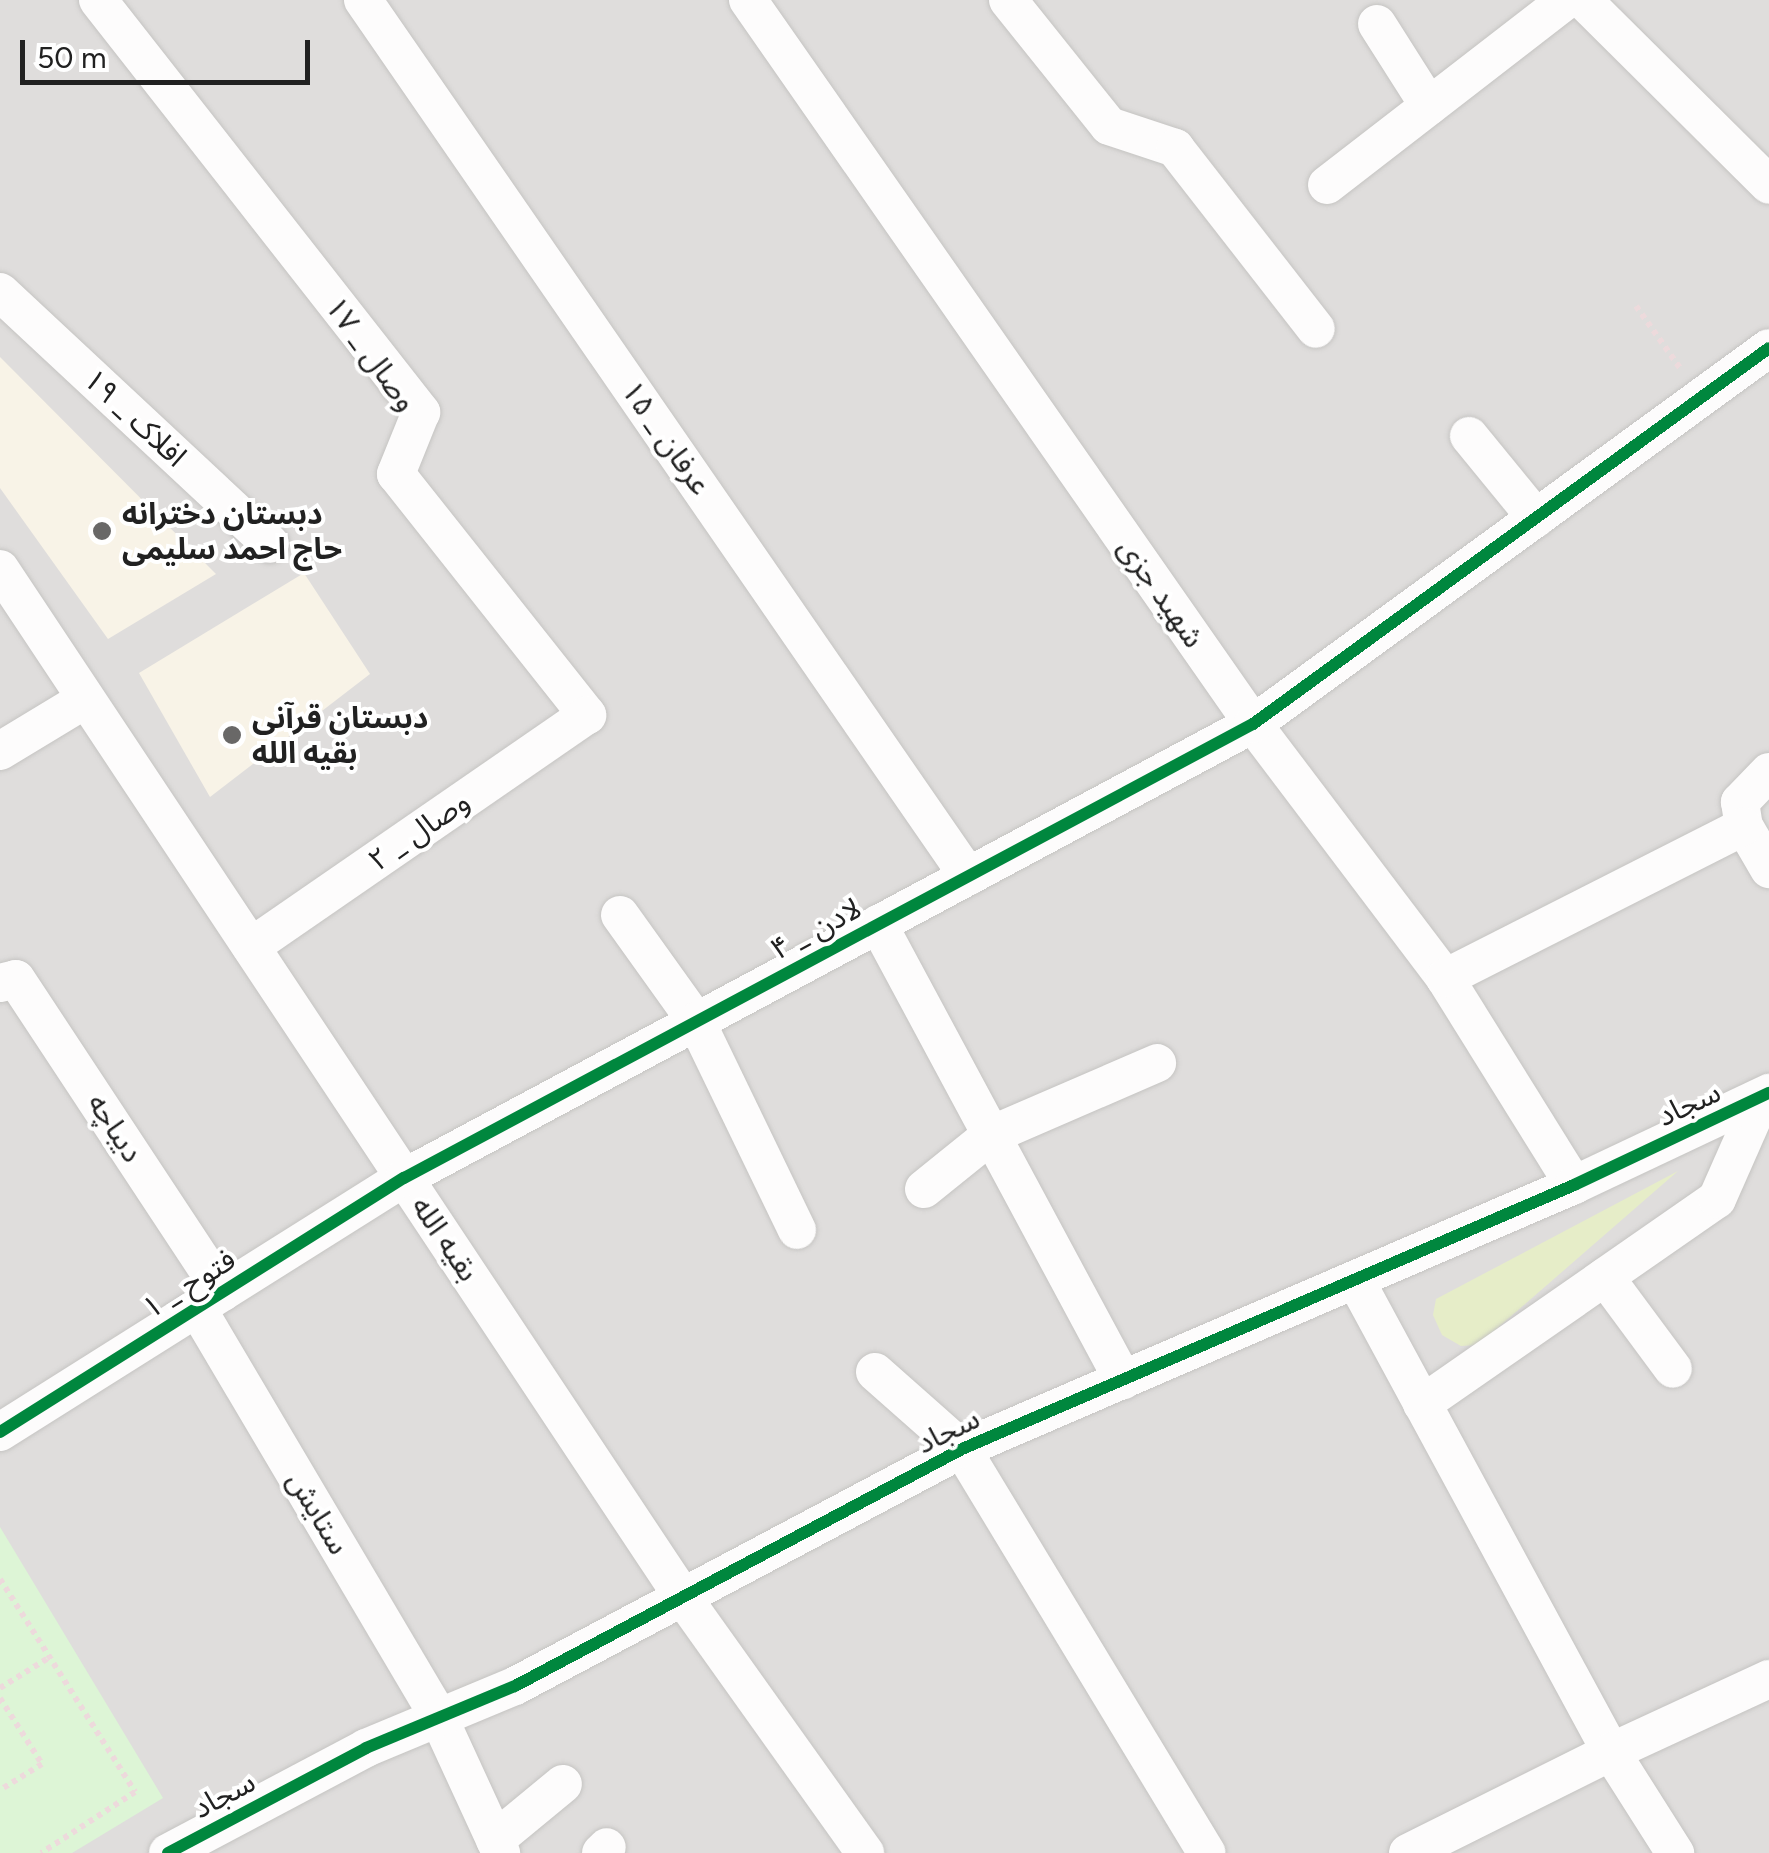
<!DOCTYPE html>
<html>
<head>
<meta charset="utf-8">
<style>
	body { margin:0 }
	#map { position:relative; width:1769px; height:1853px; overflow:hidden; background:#f0edea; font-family:Figtree,"Noto Sans Arabic",sans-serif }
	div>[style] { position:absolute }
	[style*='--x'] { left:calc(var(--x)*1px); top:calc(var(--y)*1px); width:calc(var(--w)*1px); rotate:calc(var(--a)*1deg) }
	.residential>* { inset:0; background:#dfdddc; transform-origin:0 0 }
	.education>* { inset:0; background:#f8f3e7 }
	.grass>* { inset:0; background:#e6edc8 }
	.park>* { inset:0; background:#ddf5d6 }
	.path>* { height:6px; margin-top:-3px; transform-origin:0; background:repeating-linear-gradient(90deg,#eddadc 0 5px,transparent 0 10px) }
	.roads { filter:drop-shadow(0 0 2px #c5c4c2) drop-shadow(0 0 2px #c5c4c2) }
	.minor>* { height:38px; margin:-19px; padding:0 19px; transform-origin:19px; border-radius:19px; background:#fdfcfc }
	.cycleway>* { height:12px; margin:-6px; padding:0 6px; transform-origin:6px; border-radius:6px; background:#00873e }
	.dots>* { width:28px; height:28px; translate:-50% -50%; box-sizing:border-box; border:5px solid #fff; border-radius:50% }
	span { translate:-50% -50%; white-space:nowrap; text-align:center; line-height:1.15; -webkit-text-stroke:8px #fff; paint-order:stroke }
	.street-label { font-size:30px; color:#212121 }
	.poi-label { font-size:30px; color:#212121; font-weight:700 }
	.left { translate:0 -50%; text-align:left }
	.scale { position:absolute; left:20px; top:40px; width:290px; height:45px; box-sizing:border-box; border:5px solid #212121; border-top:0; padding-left:12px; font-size:30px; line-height:35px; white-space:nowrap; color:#212121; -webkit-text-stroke:8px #fff; paint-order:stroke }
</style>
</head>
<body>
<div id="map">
	<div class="residential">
		<i style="left:0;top:0;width:1769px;height:1853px"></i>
	</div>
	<div class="education">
		<i style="clip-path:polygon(0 357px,216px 574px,108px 639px,0 488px)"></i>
		<i style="clip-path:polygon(304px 573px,370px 674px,210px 797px,139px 673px)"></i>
	</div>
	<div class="grass">
		<i style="clip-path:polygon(1678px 1171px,1478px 1345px,1461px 1346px,1442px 1335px,1433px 1315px,1436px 1299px)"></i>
	</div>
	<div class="park">
		<i style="clip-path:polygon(0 1527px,163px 1798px,72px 1853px,0 1853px)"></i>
	</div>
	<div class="path">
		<i style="--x:1636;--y:306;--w:76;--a:54.6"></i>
		<i style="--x:0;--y:1579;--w:252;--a:57.6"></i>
		<i style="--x:135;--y:1792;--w:112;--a:147"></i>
		<i style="--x:0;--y:1688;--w:59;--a:-31.8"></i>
		<i style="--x:0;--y:1698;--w:78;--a:57.5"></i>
		<i style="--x:42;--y:1764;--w:49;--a:148.2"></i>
	</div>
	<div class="roads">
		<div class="minor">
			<i style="--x:98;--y:0;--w:524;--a:51.9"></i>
			<i style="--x:421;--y:412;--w:67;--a:112"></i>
			<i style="--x:396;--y:474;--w:308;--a:51.6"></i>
			<i style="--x:587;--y:715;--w:408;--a:145.4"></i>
			<i style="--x:363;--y:0;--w:1065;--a:55.37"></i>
			<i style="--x:748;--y:0;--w:883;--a:55.1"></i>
			<i style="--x:1253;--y:724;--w:318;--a:52.9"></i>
			<i style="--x:1445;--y:978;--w:244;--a:58.1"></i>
			<i style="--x:1008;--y:0;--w:161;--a:51.3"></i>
			<i style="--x:1109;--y:126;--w:70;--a:18.4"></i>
			<i style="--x:1175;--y:148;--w:229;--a:52.1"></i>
			<i style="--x:1583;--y:0;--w:262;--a:44.8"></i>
			<i style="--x:1377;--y:24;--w:97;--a:57.6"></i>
			<i style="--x:1327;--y:185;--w:302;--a:-37.7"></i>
			<i style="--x:0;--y:292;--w:369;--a:43"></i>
			<i style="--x:1469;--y:436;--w:106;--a:50.7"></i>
			<i style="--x:0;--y:569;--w:1236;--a:56.41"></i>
			<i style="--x:684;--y:1599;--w:312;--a:54.5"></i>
			<i style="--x:0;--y:751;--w:100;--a:-31.2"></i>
			<i style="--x:1769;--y:772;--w:42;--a:134"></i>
			<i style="--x:1740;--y:802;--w:24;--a:81"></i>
			<i style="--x:1744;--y:826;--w:50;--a:59.8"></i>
			<i style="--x:620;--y:915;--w:130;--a:54.4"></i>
			<i style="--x:696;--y:1021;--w:232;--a:64.2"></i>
			<i style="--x:878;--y:924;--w:518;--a:61.75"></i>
			<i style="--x:1445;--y:978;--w:335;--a:-26.9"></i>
			<i style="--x:0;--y:983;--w:16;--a:-14"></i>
			<i style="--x:16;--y:979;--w:375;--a:56.6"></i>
			<i style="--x:924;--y:1189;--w:86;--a:-38.9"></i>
			<i style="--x:991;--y:1135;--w:181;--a:-23.4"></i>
			<i style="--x:1605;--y:1277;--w:114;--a:53.5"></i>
			<i style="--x:1356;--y:1281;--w:536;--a:61.57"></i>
			<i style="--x:1611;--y:1752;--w:174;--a:-24.8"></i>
			<i style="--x:197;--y:1308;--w:476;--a:59.4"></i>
			<i style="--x:439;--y:1718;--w:149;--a:65.3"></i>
			<i style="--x:875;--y:1372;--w:116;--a:41.5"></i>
			<i style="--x:962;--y:1449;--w:472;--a:58.8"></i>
			<i style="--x:1422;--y:1404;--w:359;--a:-34.8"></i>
			<i style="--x:1717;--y:1199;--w:111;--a:-66.2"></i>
			<i style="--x:0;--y:1432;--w:477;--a:-32.2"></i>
			<i style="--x:404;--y:1178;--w:963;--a:-28.14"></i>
			<i style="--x:1253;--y:724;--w:638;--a:-36.08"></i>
			<i style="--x:495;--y:1840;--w:88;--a:-39.5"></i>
			<i style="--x:168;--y:1853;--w:224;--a:-27.9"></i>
			<i style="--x:366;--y:1748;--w:161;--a:-22.6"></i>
			<i style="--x:515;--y:1686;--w:506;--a:-27.93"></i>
			<i style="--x:962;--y:1449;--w:667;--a:-23.33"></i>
			<i style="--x:1574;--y:1185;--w:216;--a:-25.3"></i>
			<i style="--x:601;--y:1853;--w:8;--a:-45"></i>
			<i style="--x:1408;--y:1853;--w:227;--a:-26.5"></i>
			<i style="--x:1611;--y:1752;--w:120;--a:57.6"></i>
		</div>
	</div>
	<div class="cycleway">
		<i style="--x:0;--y:1432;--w:477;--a:-32.2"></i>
		<i style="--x:404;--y:1178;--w:963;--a:-28.14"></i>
		<i style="--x:1253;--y:724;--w:638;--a:-36.08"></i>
		<i style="--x:168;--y:1853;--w:224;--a:-27.9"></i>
		<i style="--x:366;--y:1748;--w:161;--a:-22.6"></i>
		<i style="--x:515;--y:1686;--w:506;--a:-27.93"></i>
		<i style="--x:962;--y:1449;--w:667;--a:-23.33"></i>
		<i style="--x:1574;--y:1185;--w:216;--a:-25.3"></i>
	</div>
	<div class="dots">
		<i style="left:102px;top:531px;background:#696867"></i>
		<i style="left:232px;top:735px;background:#696867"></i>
	</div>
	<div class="street-label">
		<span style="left:371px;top:354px;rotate:54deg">وصال _ ۱۷</span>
		<span style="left:135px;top:418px;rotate:43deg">افلاک _ ۱۹</span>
		<span style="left:666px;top:438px;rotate:55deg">عرفان _ ۱۵</span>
		<span style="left:1161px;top:593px;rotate:55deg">شهید جزی</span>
		<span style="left:419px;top:831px;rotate:-35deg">وصال _ ۲</span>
		<span style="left:816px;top:929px;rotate:-28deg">لادن _ ۴</span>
		<span style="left:1689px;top:1104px;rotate:-25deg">سجاد</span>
		<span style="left:115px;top:1128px;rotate:57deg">دیباچه</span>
		<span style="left:445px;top:1239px;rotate:56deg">بقیه الله</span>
		<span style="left:189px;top:1284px;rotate:-32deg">فتوح _ ۱</span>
		<span style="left:948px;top:1431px;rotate:-26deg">سجاد</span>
		<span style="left:318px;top:1513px;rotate:59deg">ستایش</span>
		<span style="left:224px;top:1795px;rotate:-28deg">سجاد</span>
	</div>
	<div class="poi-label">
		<span class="left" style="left:122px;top:531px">دبستان دخترانه<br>حاج احمد سلیمی</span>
		<span class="left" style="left:252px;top:735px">دبستان قرآنی<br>بقیه الله</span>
	</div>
	<div class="scale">50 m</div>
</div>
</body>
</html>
